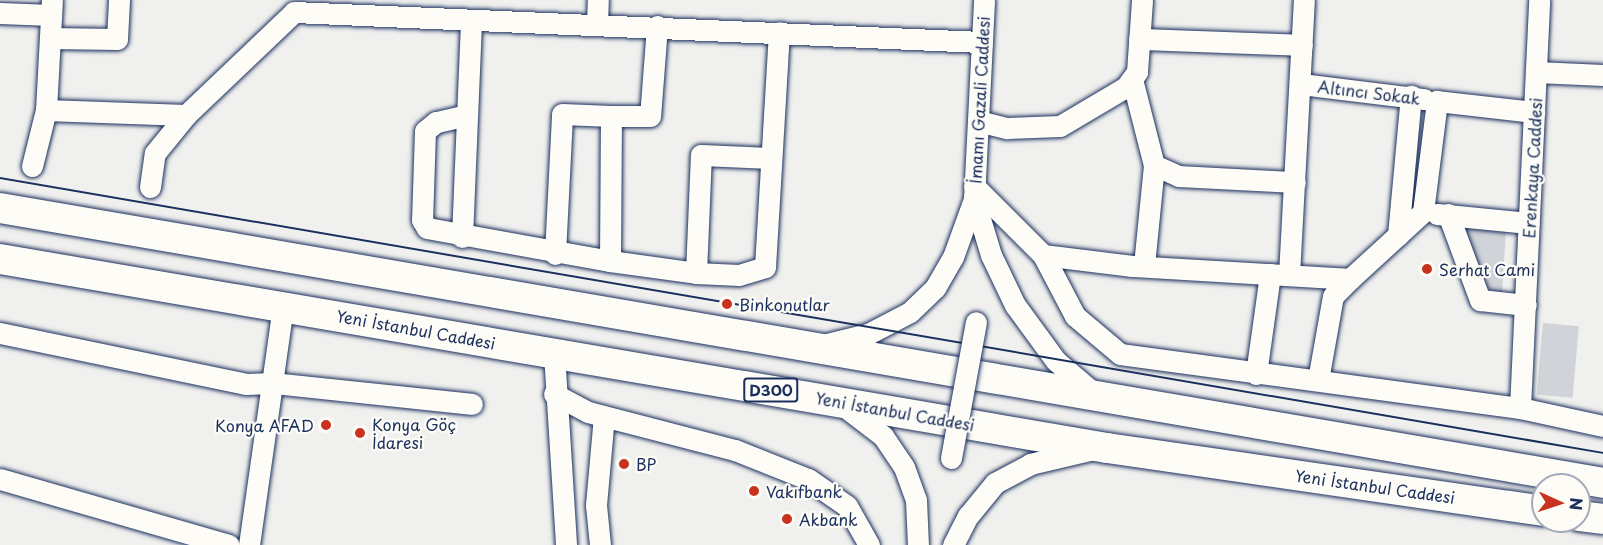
<!DOCTYPE html>
<html>
<head>
<meta charset="utf-8">
<style>
	body { margin:0 }
	#map { position:relative; width:1603px; height:545px; overflow:hidden; background:#f0f0ee; font-family:"Playpen Sans",sans-serif }
	div>[style] { position:absolute }
	[style*='--x'] { left:calc(var(--x)*1px); top:calc(var(--y)*1px); width:calc(var(--w)*1px); rotate:calc(var(--a)*1deg) }
	.green>* { inset:0; background:#d0d3d8; transform-origin:0 0 }
	.roads { filter:drop-shadow(0 0 2px #1b2f5e) drop-shadow(0 0 2px #1b2f5e) }
	.minor>* { height:21px; margin:-10.5px; padding:0 10.5px; transform-origin:10.5px; border-radius:10.5px; background:#fdfcf7 }
	.highway>* { height:30px; margin:-15px; padding:0 15px; transform-origin:15px; border-radius:15px; background:#fdfcf7 }
	.tram>* { height:1.5px; margin:-0.75px; padding:0 0.75px; transform-origin:0.75px; border-radius:0.75px; background:#1b2f5e }
	.bridges { filter:drop-shadow(0 0 2px #1b2f5e) drop-shadow(0 0 2px #1b2f5e) }
	.minor-bridge>* { height:21px; margin:-10.5px; padding:0 10.5px; transform-origin:10.5px; border-radius:10.5px; background:#fdfcf7 }
	.dots>* { width:16px; height:16px; translate:-50% -50%; box-sizing:border-box; border:3px solid #fdfcf7; border-radius:50% }
	span { translate:-50% -50%; white-space:nowrap; text-align:center; line-height:1.15; -webkit-text-stroke:4.5px #fdfcf7; paint-order:stroke }
	.shield-label span { padding:2px 4px; background:#fdfcf7; border:2px solid; border-radius:4px; -webkit-text-stroke-width:0 }
	.shield-label { font-size:15px; color:#1b2f5e; font-weight:700 }
	.street-label { font-size:16px; color:#1b2f5e }
	.poi-label { font-size:16px; color:#1b2f5e }
	.left { translate:0 -50%; text-align:left }
	.right { translate:-100% -50%; text-align:right }
	.north { position:absolute; left:1531px; top:473px; width:60px; height:60px; box-sizing:border-box; background:#fdfcf7; border:2px solid #a3aaba; border-radius:50%; rotate:93deg; font-size:16px; font-weight:700; line-height:24px; text-align:center; color:#1b2f5e }
	.north::after { content:''; display:block; margin:auto; width:21px; height:27px; background:#c8321e; clip-path:polygon(50% 0,100% 100%,50% 72%,0 100%) }
</style>
</head>
<body>
<div id="map">
	<div class="green">
		<i style="clip-path:polygon(1462px 224px,1506px 229px,1502px 296px,1482px 284px)"></i>
		<i style="left:1543px;top:323px;width:36px;height:72px;rotate:5deg"></i>
	</div>
	<div class="roads">
		<div class="minor">
			<i style="--x:0;--y:13;--w:51;--a:2.2"></i>
			<i style="--x:597;--y:24;--w:24;--a:-88"></i>
			<i style="--x:657;--y:26;--w:90;--a:94.4"></i>
			<i style="--x:650;--y:116;--w:39;--a:180"></i>
			<i style="--x:611;--y:116;--w:145;--a:90.4"></i>
			<i style="--x:610;--y:261;--w:87;--a:7.9"></i>
			<i style="--x:696;--y:273;--w:43;--a:2.7"></i>
			<i style="--x:739;--y:275;--w:27;--a:-17"></i>
			<i style="--x:765;--y:267;--w:235;--a:-86.6"></i>
			<i style="--x:50;--y:38;--w:67;--a:0.9"></i>
			<i style="--x:117;--y:39;--w:39;--a:-87"></i>
			<i style="--x:1139;--y:39;--w:163;--a:2.1"></i>
			<i style="--x:1536;--y:72;--w:67;--a:2.6"></i>
			<i style="--x:1132;--y:79;--w:89;--a:75.7"></i>
			<i style="--x:1154;--y:165;--w:101;--a:95.7"></i>
			<i style="--x:1301;--y:84;--w:124;--a:7"></i>
			<i style="--x:46;--y:110;--w:140;--a:2"></i>
			<i style="--x:186;--y:115;--w:149;--a:-43.6"></i>
			<i style="--x:294;--y:12;--w:689;--a:2.5"></i>
			<i style="--x:467;--y:115;--w:32;--a:167"></i>
			<i style="--x:436;--y:122;--w:14;--a:141"></i>
			<i style="--x:425;--y:131;--w:89;--a:91.9"></i>
			<i style="--x:422;--y:220;--w:9;--a:58"></i>
			<i style="--x:427;--y:228;--w:186;--a:10.2"></i>
			<i style="--x:978;--y:121;--w:30;--a:14"></i>
			<i style="--x:1007;--y:128;--w:53;--a:-2.2"></i>
			<i style="--x:1060;--y:126;--w:77;--a:-30.6"></i>
			<i style="--x:1126;--y:87;--w:19;--a:-54"></i>
			<i style="--x:1137;--y:72;--w:72;--a:-86"></i>
			<i style="--x:1154;--y:165;--w:27;--a:24"></i>
			<i style="--x:1179;--y:176;--w:116;--a:3"></i>
			<i style="--x:32;--y:166;--w:58;--a:-76"></i>
			<i style="--x:46;--y:110;--w:110;--a:-86.9"></i>
			<i style="--x:974;--y:186;--w:98;--a:45"></i>
			<i style="--x:1043;--y:255;--w:69;--a:62.3"></i>
			<i style="--x:1075;--y:316;--w:59;--a:40.2"></i>
			<i style="--x:1120;--y:354;--w:404;--a:7.7"></i>
			<i style="--x:1520;--y:408;--w:85;--a:12.2"></i>
			<i style="--x:150;--y:187;--w:34;--a:-82"></i>
			<i style="--x:155;--y:153;--w:49;--a:-50.8"></i>
			<i style="--x:974;--y:199;--w:59;--a:73.1"></i>
			<i style="--x:991;--y:255;--w:55;--a:64.4"></i>
			<i style="--x:1015;--y:305;--w:69;--a:53.8"></i>
			<i style="--x:1056;--y:361;--w:51;--a:40.2"></i>
			<i style="--x:1437;--y:214;--w:92;--a:5.6"></i>
			<i style="--x:1448;--y:214;--w:92;--a:69.6"></i>
			<i style="--x:1480;--y:300;--w:46;--a:6.2"></i>
			<i style="--x:1398;--y:235;--w:140;--a:-84.7"></i>
			<i style="--x:462;--y:237;--w:217;--a:-87.6"></i>
			<i style="--x:555;--y:254;--w:140;--a:-87.1"></i>
			<i style="--x:562;--y:114;--w:49;--a:2.3"></i>
			<i style="--x:1043;--y:255;--w:90;--a:7"></i>
			<i style="--x:1132;--y:266;--w:218;--a:3.4"></i>
			<i style="--x:1350;--y:279;--w:99;--a:-42.5"></i>
			<i style="--x:1423;--y:212;--w:112;--a:-82.8"></i>
			<i style="--x:1437;--y:101;--w:98;--a:6.5"></i>
			<i style="--x:696;--y:273;--w:118;--a:-87.6"></i>
			<i style="--x:701;--y:155;--w:70;--a:2.5"></i>
			<i style="--x:1289;--y:275;--w:275;--a:-86.9"></i>
			<i style="--x:0;--y:333;--w:251;--a:11.7"></i>
			<i style="--x:246;--y:384;--w:27;--a:-2"></i>
			<i style="--x:273;--y:383;--w:200;--a:6"></i>
			<i style="--x:827;--y:344;--w:42;--a:-13.7"></i>
			<i style="--x:868;--y:334;--w:47;--a:-27.6"></i>
			<i style="--x:910;--y:312;--w:35;--a:-44"></i>
			<i style="--x:935;--y:288;--w:36;--a:-60"></i>
			<i style="--x:953;--y:257;--w:62;--a:-70.1"></i>
			<i style="--x:974;--y:199;--w:199;--a:-87.1"></i>
			<i style="--x:554;--y:353;--w:192;--a:86.4"></i>
			<i style="--x:1256;--y:374;--w:101;--a:-82"></i>
			<i style="--x:1318;--y:380;--w:85;--a:-79.9"></i>
			<i style="--x:1333;--y:296;--w:24;--a:-45"></i>
			<i style="--x:554;--y:394;--w:38;--a:28"></i>
			<i style="--x:588;--y:412;--w:152;--a:14.5"></i>
			<i style="--x:735;--y:450;--w:79;--a:21.7"></i>
			<i style="--x:808;--y:479;--w:47;--a:34.7"></i>
			<i style="--x:847;--y:506;--w:45;--a:60.6"></i>
			<i style="--x:845;--y:407;--w:48;--a:37.3"></i>
			<i style="--x:883;--y:436;--w:37;--a:56"></i>
			<i style="--x:904;--y:467;--w:35;--a:70"></i>
			<i style="--x:916;--y:500;--w:45;--a:87.5"></i>
			<i style="--x:1520;--y:408;--w:408;--a:-87.3"></i>
			<i style="--x:0;--y:479;--w:238;--a:16.1"></i>
			<i style="--x:249;--y:545;--w:240;--a:-81.9"></i>
			<i style="--x:600;--y:545;--w:40;--a:-95.7"></i>
			<i style="--x:596;--y:505;--w:89;--a:-84.9"></i>
			<i style="--x:953;--y:545;--w:33;--a:-63"></i>
			<i style="--x:968;--y:516;--w:43;--a:-50.7"></i>
			<i style="--x:995;--y:483;--w:40;--a:-28"></i>
			<i style="--x:1030;--y:464;--w:61;--a:-13.3"></i>
		</div>
		<div class="highway">
			<i style="--x:0;--y:208;--w:1626;--a:9.73"></i>
			<i style="--x:0;--y:259;--w:1123;--a:9.69"></i>
			<i style="--x:1107;--y:448;--w:441;--a:8.2"></i>
			<i style="--x:1579;--y:516;--w:24;--a:7"></i>
		</div>
	</div>
	<div class="tram">
		<i style="--x:0;--y:178;--w:1626;--a:9.73"></i>
	</div>
	<div class="bridges">
		<div class="minor-bridge">
			<i style="--x:951;--y:458;--w:138;--a:-79.6"></i>
		</div>
	</div>
	<div class="dots">
		<i style="left:1427px;top:269px;background:#c8321e"></i>
		<i style="left:727px;top:304px;background:#c8321e"></i>
		<i style="left:326px;top:425px;background:#c8321e"></i>
		<i style="left:360px;top:433px;background:#c8321e"></i>
		<i style="left:624px;top:464px;background:#c8321e"></i>
		<i style="left:754px;top:491px;background:#c8321e"></i>
		<i style="left:787px;top:519px;background:#c8321e"></i>
	</div>
	<div class="shield-label">
		<span style="left:771px;top:390px">D300</span>
	</div>
	<div class="street-label">
		<span style="left:1369px;top:92px;rotate:7deg">Altıncı Sokak</span>
		<span style="left:979px;top:100px;rotate:-87deg">İmamı Gazali Caddesi</span>
		<span style="left:1532px;top:168px;rotate:-87deg">Erenkaya Caddesi</span>
		<span style="left:416px;top:329px;rotate:10deg">Yeni İstanbul Caddesi</span>
		<span style="left:895px;top:411px;rotate:10deg">Yeni İstanbul Caddesi</span>
		<span style="left:1375px;top:486px;rotate:8deg">Yeni İstanbul Caddesi</span>
	</div>
	<div class="poi-label">
		<span class="left" style="left:1439px;top:269px">Serhat Cami</span>
		<span class="left" style="left:739px;top:304px">Binkonutlar</span>
		<span class="left" style="left:372px;top:433px">Konya Göç<br>İdaresi</span>
		<span class="right" style="left:314px;top:425px">Konya AFAD</span>
		<span class="left" style="left:636px;top:464px">BP</span>
		<span class="left" style="left:766px;top:491px">Vakıfbank</span>
		<span class="left" style="left:799px;top:519px">Akbank</span>
	</div>
	<div class="north">N</div>
</div>
</body>
</html>
